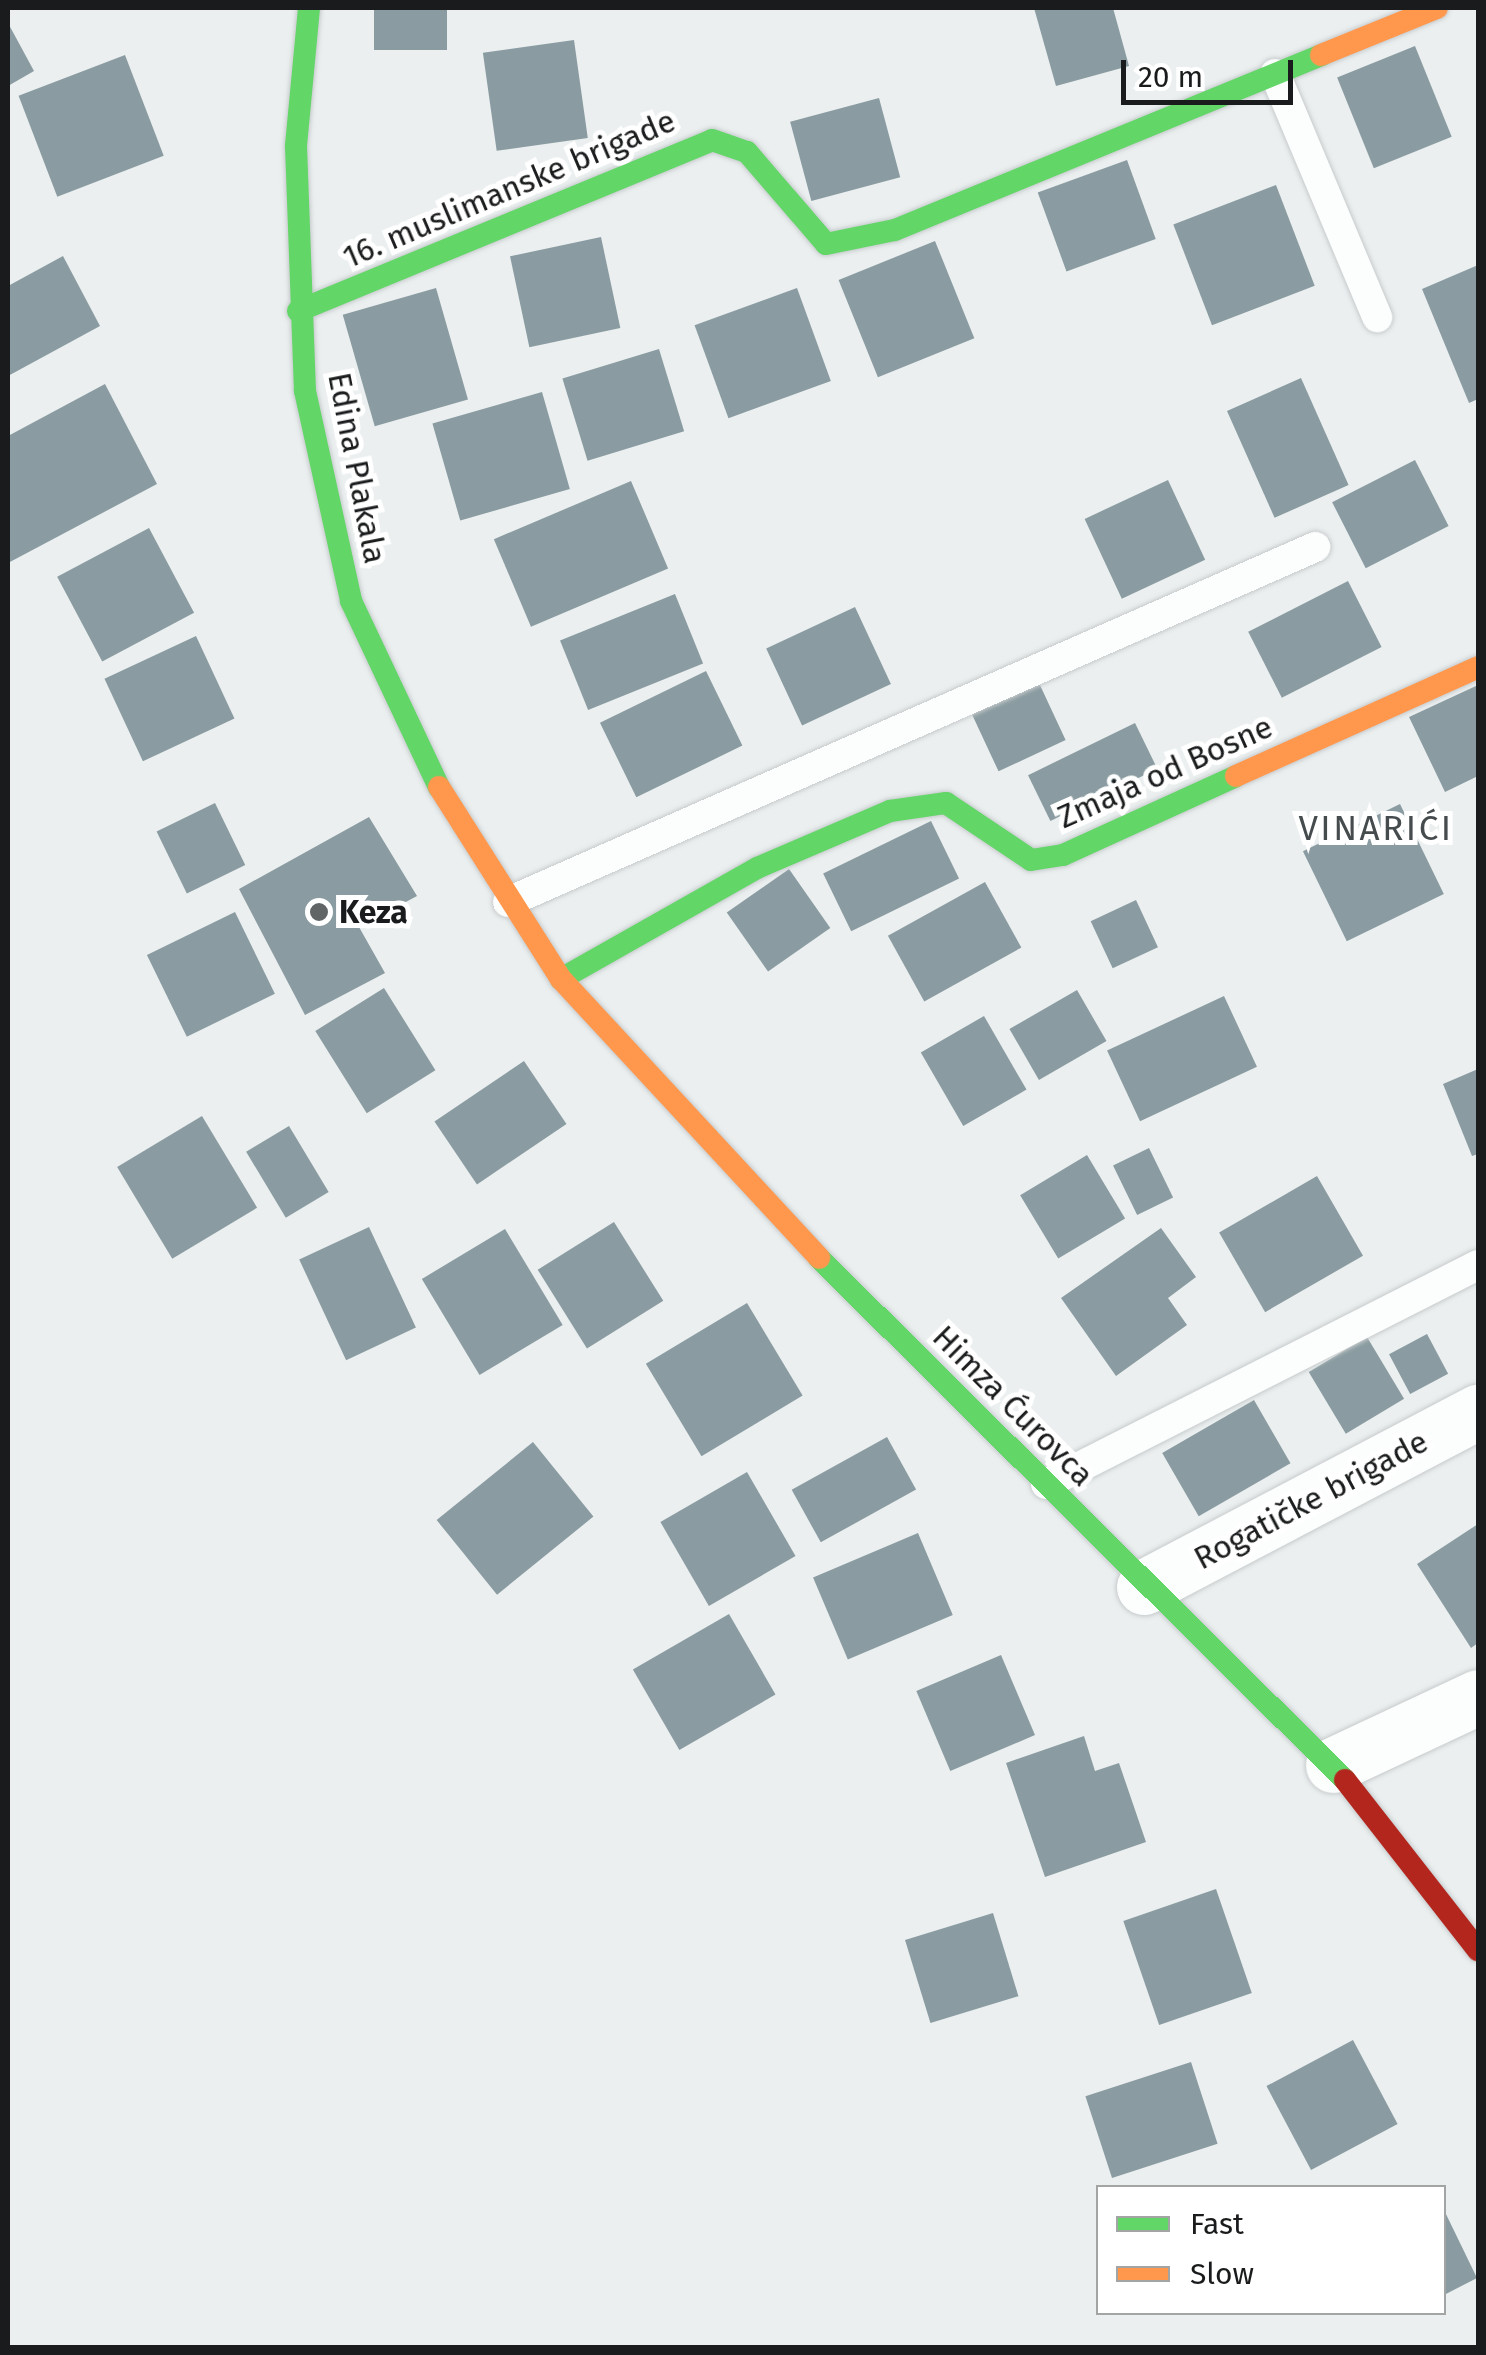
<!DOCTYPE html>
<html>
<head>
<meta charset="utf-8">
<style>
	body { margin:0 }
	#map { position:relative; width:1486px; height:2355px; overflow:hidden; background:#ebeff0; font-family:"Fira Sans",sans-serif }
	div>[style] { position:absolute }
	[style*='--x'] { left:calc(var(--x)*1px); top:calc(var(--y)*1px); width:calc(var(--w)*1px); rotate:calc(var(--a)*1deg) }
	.building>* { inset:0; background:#8a9ca1; transform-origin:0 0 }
	.roads { filter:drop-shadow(0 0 2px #c7cbcc) drop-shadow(0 0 2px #c7cbcc) }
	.lane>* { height:30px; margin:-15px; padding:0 15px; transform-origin:15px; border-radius:15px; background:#fcfdfd }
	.street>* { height:55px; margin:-27.5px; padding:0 27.5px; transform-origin:27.5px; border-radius:27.5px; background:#fcfdfd }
	.fast>* { height:22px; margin:-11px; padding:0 11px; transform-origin:11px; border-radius:11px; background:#63d668 }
	.slow>* { height:22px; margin:-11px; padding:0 11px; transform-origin:11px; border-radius:11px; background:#ff974d }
	.jam>* { height:22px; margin:-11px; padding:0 11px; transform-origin:11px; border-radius:11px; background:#b3261e }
	.dots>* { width:28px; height:28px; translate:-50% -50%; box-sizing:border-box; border:5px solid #fff; border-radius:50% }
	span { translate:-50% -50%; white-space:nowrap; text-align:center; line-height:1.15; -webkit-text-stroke:10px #fff; paint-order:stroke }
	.street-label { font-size:32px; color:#191b1c }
	.poi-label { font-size:32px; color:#191b1c; font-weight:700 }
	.left { translate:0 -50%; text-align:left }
	.neighbourhood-label { font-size:35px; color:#464c4e; letter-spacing:2.5px }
	.frame { position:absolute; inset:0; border:10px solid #191b1c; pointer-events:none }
	.legend { position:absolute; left:1096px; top:2185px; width:350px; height:130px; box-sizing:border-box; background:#fff; border:2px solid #a3a4a4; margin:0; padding:12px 18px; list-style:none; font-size:30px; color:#191b1c }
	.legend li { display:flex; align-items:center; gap:20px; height:50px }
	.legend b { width:50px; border:2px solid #a3a4a4 }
	.scale { position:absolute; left:1121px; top:60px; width:172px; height:45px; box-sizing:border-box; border:5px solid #191b1c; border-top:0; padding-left:12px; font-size:30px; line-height:35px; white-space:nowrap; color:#191b1c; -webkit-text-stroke:8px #fff; paint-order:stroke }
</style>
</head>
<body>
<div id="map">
	<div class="building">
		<i style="left:374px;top:8px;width:73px;height:42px"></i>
		<i style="clip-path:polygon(1034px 8px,1113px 8px,1129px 66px,1056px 86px)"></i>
		<i style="clip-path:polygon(8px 23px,34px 71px,8px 86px)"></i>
		<i style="left:574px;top:40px;width:99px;height:92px;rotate:82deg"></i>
		<i style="left:1415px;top:46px;width:98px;height:84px;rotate:68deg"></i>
		<i style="left:125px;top:55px;width:108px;height:114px;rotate:69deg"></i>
		<i style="left:879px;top:98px;width:82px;height:92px;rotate:75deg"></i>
		<i style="left:1127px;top:160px;width:84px;height:95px;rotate:70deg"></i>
		<i style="left:1276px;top:185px;width:108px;height:110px;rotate:69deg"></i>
		<i style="left:601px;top:237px;width:93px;height:93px;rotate:78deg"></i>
		<i style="left:935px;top:241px;width:105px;height:104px;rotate:68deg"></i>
		<i style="clip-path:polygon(63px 256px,100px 326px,8px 376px,8px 286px)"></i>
		<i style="clip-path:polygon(1478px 265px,1478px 399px,1469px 403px,1422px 289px)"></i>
		<i style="left:436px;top:288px;width:116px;height:97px;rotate:74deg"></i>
		<i style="left:797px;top:288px;width:99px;height:109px;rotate:70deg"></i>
		<i style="left:659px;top:349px;width:86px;height:101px;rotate:73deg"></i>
		<i style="left:1301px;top:378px;width:117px;height:81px;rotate:66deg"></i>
		<i style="clip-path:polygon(105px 384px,157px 484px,8px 563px,8px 436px)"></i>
		<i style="left:542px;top:392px;width:101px;height:114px;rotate:74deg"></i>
		<i style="left:1415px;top:460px;width:74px;height:93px;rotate:63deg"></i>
		<i style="left:1168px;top:480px;width:88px;height:92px;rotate:65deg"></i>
		<i style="left:631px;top:481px;width:95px;height:149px;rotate:67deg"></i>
		<i style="left:149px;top:528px;width:96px;height:104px;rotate:62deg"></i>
		<i style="left:1348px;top:581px;width:74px;height:112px;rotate:63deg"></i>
		<i style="left:675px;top:594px;width:75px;height:124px;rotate:68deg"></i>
		<i style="left:855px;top:607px;width:85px;height:98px;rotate:65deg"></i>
		<i style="left:196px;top:636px;width:91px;height:101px;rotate:65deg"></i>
		<i style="left:706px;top:671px;width:83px;height:118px;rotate:64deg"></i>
		<i style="left:1039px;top:683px;width:63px;height:74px;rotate:65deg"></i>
		<i style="clip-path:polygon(1478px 685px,1478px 776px,1445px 792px,1409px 717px)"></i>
		<i style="left:1135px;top:723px;width:51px;height:119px;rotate:64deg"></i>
		<i style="left:215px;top:803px;width:69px;height:65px;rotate:64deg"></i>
		<i style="left:1400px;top:804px;width:100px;height:108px;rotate:64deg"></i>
		<i style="clip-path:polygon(369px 817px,417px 896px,359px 927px,385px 973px,305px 1015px,239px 889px)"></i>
		<i style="left:931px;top:821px;width:64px;height:120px;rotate:64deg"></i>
		<i style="left:789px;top:869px;width:72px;height:76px;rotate:55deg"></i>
		<i style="left:985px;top:882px;width:75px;height:111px;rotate:61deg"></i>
		<i style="left:1136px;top:900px;width:52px;height:50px;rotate:65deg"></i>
		<i style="left:235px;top:912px;width:91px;height:98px;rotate:64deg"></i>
		<i style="left:384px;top:988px;width:97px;height:81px;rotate:58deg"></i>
		<i style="left:1077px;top:990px;width:59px;height:78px;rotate:60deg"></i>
		<i style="left:1224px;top:996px;width:78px;height:129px;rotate:65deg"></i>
		<i style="left:984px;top:1016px;width:85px;height:73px;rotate:60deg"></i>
		<i style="left:524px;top:1061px;width:76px;height:108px;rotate:56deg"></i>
		<i style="clip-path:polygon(1478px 1069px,1478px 1154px,1472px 1156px,1443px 1084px)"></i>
		<i style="left:202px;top:1116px;width:107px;height:99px;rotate:59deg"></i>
		<i style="left:289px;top:1126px;width:77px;height:50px;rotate:59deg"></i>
		<i style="left:1149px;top:1148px;width:55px;height:40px;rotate:64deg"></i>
		<i style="left:1087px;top:1155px;width:74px;height:78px;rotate:59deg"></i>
		<i style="left:1317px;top:1176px;width:92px;height:113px;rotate:60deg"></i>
		<i style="left:614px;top:1222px;width:93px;height:90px;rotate:58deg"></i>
		<i style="left:369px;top:1227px;width:111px;height:77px;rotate:65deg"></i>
		<i style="clip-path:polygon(1161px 1228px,1196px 1277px,1168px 1298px,1187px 1325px,1116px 1376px,1061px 1298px)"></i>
		<i style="left:505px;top:1229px;width:112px;height:97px;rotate:59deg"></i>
		<i style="left:747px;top:1303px;width:108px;height:118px;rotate:59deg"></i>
		<i style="left:1427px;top:1334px;width:45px;height:43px;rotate:62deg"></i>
		<i style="left:1367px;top:1337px;width:72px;height:68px;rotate:59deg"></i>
		<i style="left:1254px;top:1400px;width:73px;height:106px;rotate:60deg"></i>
		<i style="left:887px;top:1437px;width:60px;height:109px;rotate:61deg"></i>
		<i style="left:533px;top:1442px;width:96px;height:124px;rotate:51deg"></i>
		<i style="left:747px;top:1472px;width:97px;height:100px;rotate:60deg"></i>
		<i style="clip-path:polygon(1478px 1524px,1478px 1643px,1471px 1648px,1417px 1564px)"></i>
		<i style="left:918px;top:1533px;width:89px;height:114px;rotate:67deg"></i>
		<i style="left:729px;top:1614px;width:93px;height:111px;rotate:60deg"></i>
		<i style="left:1001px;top:1655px;width:87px;height:92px;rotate:67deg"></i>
		<i style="clip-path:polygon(1084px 1736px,1095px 1771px,1119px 1763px,1146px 1842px,1045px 1877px,1006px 1763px)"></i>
		<i style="left:1216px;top:1889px;width:110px;height:98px;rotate:71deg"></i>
		<i style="left:993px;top:1913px;width:87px;height:92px;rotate:73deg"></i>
		<i style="left:1353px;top:2040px;width:95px;height:98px;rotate:62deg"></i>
		<i style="left:1191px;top:2062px;width:86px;height:111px;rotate:72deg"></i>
		<i style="clip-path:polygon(1444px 2210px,1477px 2278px,1444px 2295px)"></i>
	</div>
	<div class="roads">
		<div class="lane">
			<i style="--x:1275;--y:74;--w:264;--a:67.2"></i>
			<i style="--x:508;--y:902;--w:882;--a:-23.74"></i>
			<i style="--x:1046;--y:1484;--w:484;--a:-26.9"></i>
		</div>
		<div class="street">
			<i style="--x:1144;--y:1587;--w:377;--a:-27.7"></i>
			<i style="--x:1333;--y:1765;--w:160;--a:-25.1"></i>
		</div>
		<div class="fast">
			<i style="--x:309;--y:8;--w:139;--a:95.4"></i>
			<i style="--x:296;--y:146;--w:245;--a:87.9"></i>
			<i style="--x:305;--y:391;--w:215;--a:77.6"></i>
			<i style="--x:351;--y:601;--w:206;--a:64.7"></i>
			<i style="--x:298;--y:311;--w:448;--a:-22.4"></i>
			<i style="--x:712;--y:140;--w:37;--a:19"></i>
			<i style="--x:747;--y:152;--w:121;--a:49.3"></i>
			<i style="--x:826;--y:244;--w:70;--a:-11.5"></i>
			<i style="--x:895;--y:230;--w:461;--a:-22.3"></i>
			<i style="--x:561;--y:979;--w:225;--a:-29.5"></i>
			<i style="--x:757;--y:868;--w:145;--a:-23.2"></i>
			<i style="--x:890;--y:811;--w:57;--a:-8.1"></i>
			<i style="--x:946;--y:803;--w:102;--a:33.8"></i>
			<i style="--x:1031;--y:860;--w:32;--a:-9"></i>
			<i style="--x:1063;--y:855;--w:190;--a:-24.5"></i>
			<i style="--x:819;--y:1258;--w:741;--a:44.78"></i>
		</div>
		<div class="slow">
			<i style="--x:1321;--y:55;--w:125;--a:-22.1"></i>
			<i style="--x:1236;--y:776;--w:265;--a:-24.2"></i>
			<i style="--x:439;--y:787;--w:227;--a:57.6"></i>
			<i style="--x:561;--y:979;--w:380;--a:47.2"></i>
		</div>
		<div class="jam">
			<i style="--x:1345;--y:1780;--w:216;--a:52"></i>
		</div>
	</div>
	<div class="dots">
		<i style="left:319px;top:912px;background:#626566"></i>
	</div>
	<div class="street-label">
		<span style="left:509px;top:189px;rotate:-23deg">16. muslimanske brigade</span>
		<span style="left:357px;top:468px;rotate:79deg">Edina Plakala</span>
		<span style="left:1165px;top:772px;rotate:-24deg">Zmaja od Bosne</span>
		<span style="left:1013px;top:1406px;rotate:45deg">Himza Ćurovca</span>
		<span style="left:1311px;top:1500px;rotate:-28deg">Rogatičke brigade</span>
	</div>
	<div class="poi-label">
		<span class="left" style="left:339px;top:912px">Keza</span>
	</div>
	<div class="neighbourhood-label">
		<span style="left:1376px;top:828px">VINARIĆI</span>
	</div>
	<div class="frame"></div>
	<ul class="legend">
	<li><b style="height:12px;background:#63d668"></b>Fast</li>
	<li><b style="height:12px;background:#ff974d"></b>Slow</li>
	</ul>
	<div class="scale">20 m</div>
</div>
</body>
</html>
